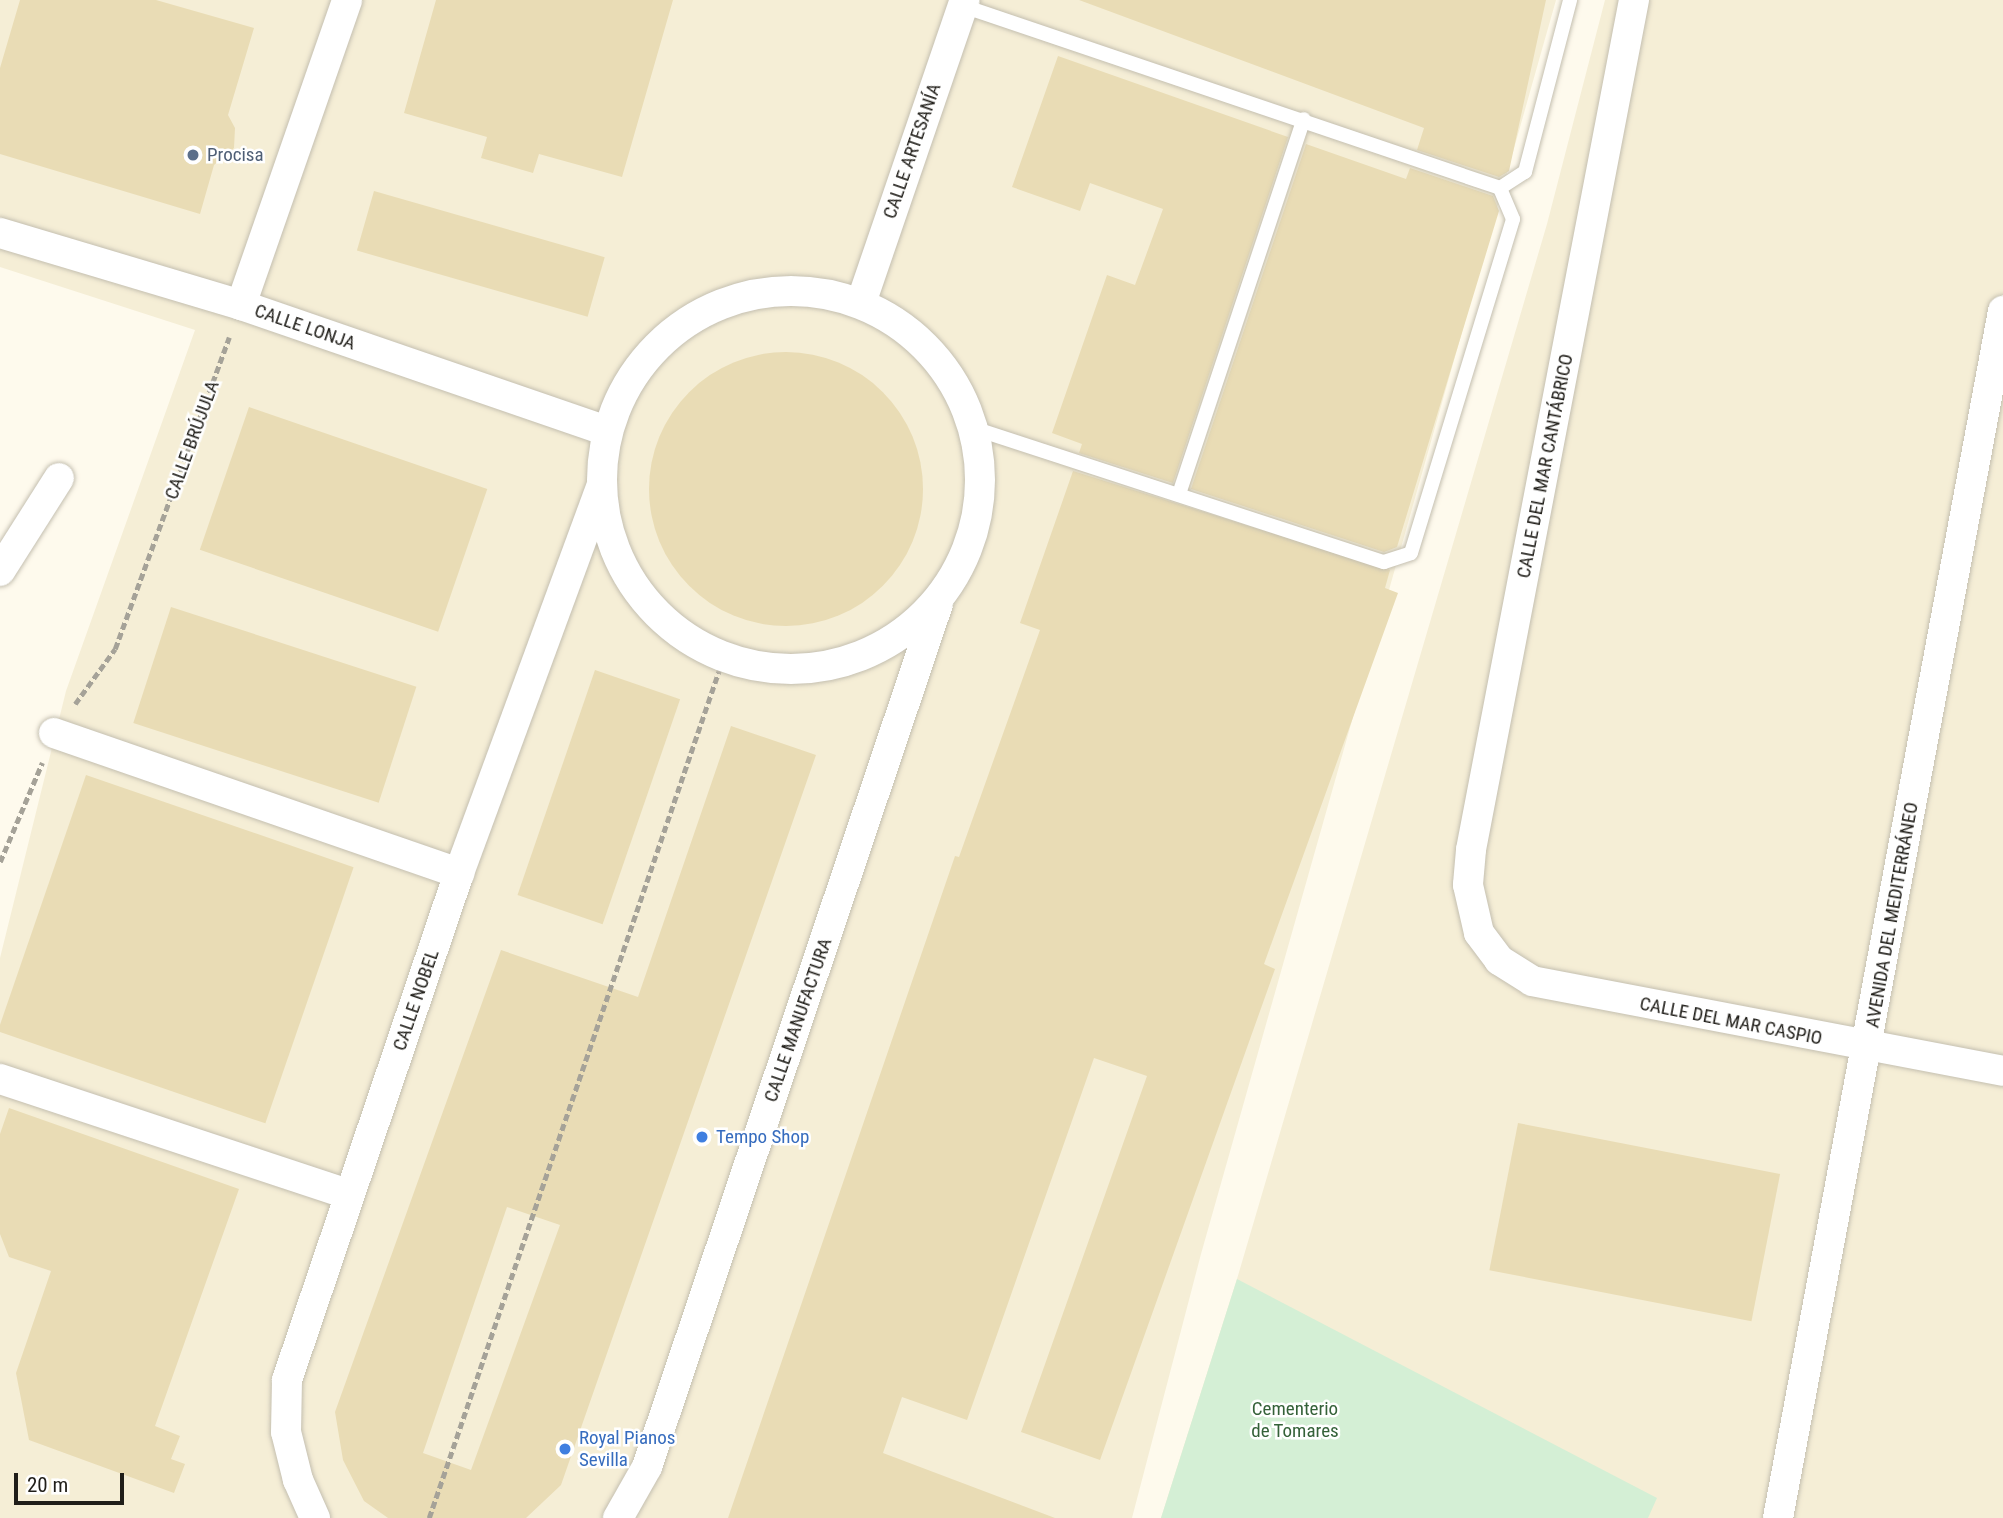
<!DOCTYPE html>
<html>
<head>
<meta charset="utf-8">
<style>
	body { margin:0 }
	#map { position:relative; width:2003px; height:1518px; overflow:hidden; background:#fefaed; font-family:"Roboto Condensed",sans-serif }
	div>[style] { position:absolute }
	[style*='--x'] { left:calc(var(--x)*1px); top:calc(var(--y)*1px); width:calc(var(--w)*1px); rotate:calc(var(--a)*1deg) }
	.built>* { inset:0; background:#f5eed6 }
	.green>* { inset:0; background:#d4efd5 }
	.building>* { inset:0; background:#e9dcb5; transform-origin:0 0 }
	.round { border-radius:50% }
	.path>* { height:4.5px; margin-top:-2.25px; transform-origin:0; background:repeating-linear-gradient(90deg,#a5a298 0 7px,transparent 0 10.5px) }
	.roads { filter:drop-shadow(0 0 2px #c4bfb0) drop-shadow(0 0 2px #c4bfb0) }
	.service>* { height:14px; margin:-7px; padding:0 7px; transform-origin:7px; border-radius:7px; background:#fff }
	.minor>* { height:30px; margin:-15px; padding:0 15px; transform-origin:15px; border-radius:15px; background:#fff }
	.minor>.ring { margin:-15px; padding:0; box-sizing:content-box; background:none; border:30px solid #fff; border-radius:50% }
	.dots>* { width:19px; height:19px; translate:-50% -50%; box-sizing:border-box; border:4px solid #fff; border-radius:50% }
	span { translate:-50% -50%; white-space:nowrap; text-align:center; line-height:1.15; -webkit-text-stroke:5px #fff; paint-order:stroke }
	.street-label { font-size:19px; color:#201e19 }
	.service-label { font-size:19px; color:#4e5e75 }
	.left { translate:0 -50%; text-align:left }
	.shop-label { font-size:19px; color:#366cbe }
	.park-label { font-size:19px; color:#346138 }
	.scale { position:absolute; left:14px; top:1473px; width:110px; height:32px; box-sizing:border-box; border:4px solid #201e19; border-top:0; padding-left:9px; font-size:21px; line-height:24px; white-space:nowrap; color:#201e19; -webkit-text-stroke:5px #fff; paint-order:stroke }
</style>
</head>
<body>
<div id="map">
	<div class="built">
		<i style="clip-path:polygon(0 0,1556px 0,1201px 1254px,1132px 1518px,0 1518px,0 958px,66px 691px,195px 330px,0 267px)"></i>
		<i style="clip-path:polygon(1605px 0,2003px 0,2003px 1518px,1161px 1518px,1237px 1279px,1547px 224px)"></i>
	</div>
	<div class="green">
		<i style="clip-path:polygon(1237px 1279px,1657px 1498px,1648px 1518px,1161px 1518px)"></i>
	</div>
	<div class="building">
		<i style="clip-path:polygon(20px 0,156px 0,254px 28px,228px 115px,235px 128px,234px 148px,214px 165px,200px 214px,0 154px,0 68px)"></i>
		<i style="clip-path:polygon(436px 0,673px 0,622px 177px,539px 154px,533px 173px,481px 158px,487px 137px,404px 113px)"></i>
		<i style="clip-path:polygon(1079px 0,1546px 0,1509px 171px,1499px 177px,1417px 150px,1424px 128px)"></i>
		<i style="clip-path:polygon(1058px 56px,1288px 137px,1173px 483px,1079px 453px,1082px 444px,1052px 433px,1107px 275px,1135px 285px,1163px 209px,1090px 183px,1080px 211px,1012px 187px)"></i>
		<i style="clip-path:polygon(1306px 144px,1406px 179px,1410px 168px,1493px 196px,1499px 211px,1397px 547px,1384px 552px,1191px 489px)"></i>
		<i style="left:374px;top:191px;width:240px;height:62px;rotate:16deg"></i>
		<i class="round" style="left:649px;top:352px;width:274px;height:274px"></i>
		<i style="left:249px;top:407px;width:252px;height:151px;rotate:19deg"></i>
		<i style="clip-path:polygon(1073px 471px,1390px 570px,1385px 588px,1398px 593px,1264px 964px,1275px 969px,1100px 1460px,1021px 1432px,1147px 1076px,1094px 1058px,967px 1420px,902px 1397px,883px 1453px,1055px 1518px,728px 1518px,955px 856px,959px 857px,1040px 630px,1020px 623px)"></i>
		<i style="left:171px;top:607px;width:258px;height:122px;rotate:18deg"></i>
		<i style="left:595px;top:670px;width:90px;height:238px;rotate:19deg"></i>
		<i style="clip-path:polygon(evenodd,731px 726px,816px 755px,561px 1485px,526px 1518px,388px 1518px,364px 1501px,343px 1460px,335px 1412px,501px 950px,638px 997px,731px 726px,507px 1207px,560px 1225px,471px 1470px,423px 1453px,507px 1207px)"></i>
		<i style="left:86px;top:775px;width:283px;height:271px;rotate:19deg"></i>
		<i style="clip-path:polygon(9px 1108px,239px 1189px,155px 1426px,180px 1436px,171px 1459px,185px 1464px,174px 1493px,29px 1440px,16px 1373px,51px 1271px,9px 1257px,0 1234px,0 1134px)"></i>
		<i style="left:1518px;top:1123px;width:267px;height:150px;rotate:11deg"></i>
	</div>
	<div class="path">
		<i style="--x:75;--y:704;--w:68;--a:-54"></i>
		<i style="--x:115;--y:649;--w:332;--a:-69.9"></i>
		<i style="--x:0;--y:862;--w:108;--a:-67"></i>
		<i style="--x:429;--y:1518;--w:908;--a:-71.11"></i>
	</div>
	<div class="roads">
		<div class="service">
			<i style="--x:963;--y:6;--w:567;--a:18.72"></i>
			<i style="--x:1500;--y:188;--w:30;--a:-33"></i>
			<i style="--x:1525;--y:172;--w:178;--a:-75.3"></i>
			<i style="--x:973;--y:428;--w:432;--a:18.1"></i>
			<i style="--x:1384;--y:562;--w:28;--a:-18"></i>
			<i style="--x:1411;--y:553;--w:349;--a:-73"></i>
			<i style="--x:1513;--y:219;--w:34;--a:-113"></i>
			<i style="--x:1179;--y:494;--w:395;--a:-71.6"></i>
		</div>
		<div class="minor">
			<i style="--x:1634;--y:0;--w:865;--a:100.86"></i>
			<i style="--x:1471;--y:850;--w:35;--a:95"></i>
			<i style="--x:1468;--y:885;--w:49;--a:77.1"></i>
			<i style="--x:1479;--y:933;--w:34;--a:53"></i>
			<i style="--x:1499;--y:960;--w:39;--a:32"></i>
			<i style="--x:1532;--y:981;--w:480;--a:10.8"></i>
			<i style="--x:0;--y:233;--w:252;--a:16.6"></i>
			<i style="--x:241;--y:305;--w:387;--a:19"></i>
			<i class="ring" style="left:602px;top:291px;width:348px;height:348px"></i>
			<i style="--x:861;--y:303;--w:320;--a:-71.1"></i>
			<i style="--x:241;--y:305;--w:323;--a:-70.8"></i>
			<i style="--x:0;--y:571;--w:110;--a:-57.6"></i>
			<i style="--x:54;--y:733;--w:429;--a:19.1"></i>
			<i style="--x:0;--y:1079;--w:367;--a:18.3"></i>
			<i style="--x:315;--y:1518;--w:42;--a:-114.1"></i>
			<i style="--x:298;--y:1480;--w:49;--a:-104"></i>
			<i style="--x:286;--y:1432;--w:52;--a:-88.9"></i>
			<i style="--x:287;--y:1380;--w:535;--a:-71.26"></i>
			<i style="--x:459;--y:873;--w:410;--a:-69.8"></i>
			<i style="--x:618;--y:1518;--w:59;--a:-60.4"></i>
			<i style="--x:647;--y:1467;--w:911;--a:-71.37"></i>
			<i style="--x:1778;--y:1518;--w:1228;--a:-79.44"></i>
		</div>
	</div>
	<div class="dots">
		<i style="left:193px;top:155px;background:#5c6f8a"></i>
		<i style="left:702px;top:1137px;background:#3f7fe0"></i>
		<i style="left:565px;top:1449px;background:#3f7fe0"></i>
	</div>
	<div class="street-label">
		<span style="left:912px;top:151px;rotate:-71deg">CALLE ARTESANÍA</span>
		<span style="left:305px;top:327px;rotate:19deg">CALLE LONJA</span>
		<span style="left:192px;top:440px;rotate:-70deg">CALLE BRÚJULA</span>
		<span style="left:1545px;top:466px;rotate:-79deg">CALLE DEL MAR CANTÁBRICO</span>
		<span style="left:1892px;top:915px;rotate:-80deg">AVENIDA DEL MEDITERRÁNEO</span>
		<span style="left:416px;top:1000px;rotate:-71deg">CALLE NOBEL</span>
		<span style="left:798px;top:1020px;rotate:-71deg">CALLE MANUFACTURA</span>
		<span style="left:1731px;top:1021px;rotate:11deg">CALLE DEL MAR CASPIO</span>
	</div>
	<div class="service-label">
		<span class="left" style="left:207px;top:155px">Procisa</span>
	</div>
	<div class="shop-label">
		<span class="left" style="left:716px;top:1137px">Tempo Shop</span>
		<span class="left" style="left:579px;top:1449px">Royal Pianos<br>Sevilla</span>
	</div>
	<div class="park-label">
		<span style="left:1295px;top:1420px">Cementerio<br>de Tomares</span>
	</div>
	<div class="scale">20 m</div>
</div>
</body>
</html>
